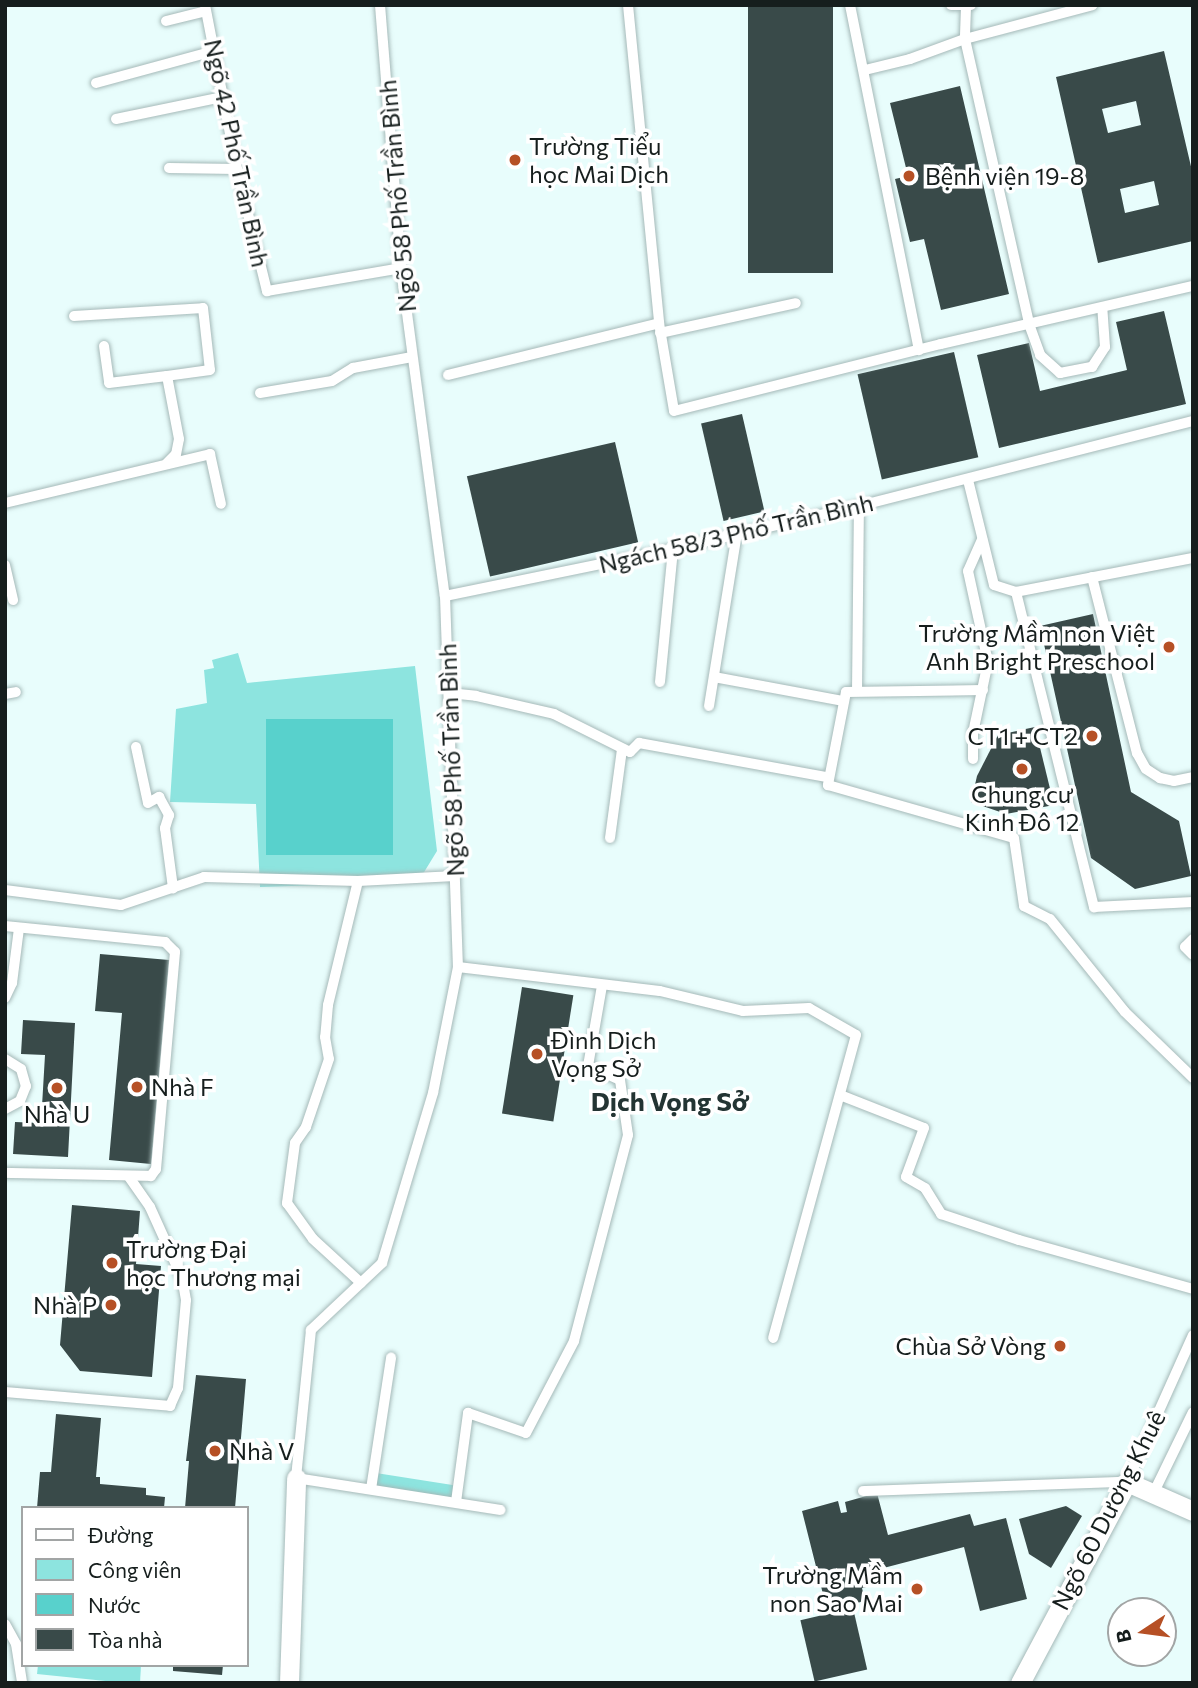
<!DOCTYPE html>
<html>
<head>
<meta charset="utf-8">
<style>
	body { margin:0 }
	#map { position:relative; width:1198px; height:1688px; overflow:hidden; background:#e8fdfc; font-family:Commissioner,sans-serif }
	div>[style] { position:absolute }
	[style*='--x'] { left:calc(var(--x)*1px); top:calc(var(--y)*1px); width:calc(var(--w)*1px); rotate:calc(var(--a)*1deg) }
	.green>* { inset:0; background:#8de4df; transform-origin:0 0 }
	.water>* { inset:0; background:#58d1cc; transform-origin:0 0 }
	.building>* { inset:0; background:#394a49; transform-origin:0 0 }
	.roads { filter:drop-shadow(0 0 2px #a5b9b8) drop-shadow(0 0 2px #a5b9b8) }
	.lane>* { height:10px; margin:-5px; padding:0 5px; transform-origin:5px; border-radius:5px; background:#fff }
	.street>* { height:19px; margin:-9.5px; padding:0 9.5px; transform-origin:9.5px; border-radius:9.5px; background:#fff }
	.dots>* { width:19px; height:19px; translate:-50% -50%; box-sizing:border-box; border:4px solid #fff; border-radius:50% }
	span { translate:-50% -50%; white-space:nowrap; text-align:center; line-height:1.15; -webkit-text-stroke:7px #fff; paint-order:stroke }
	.poi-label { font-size:24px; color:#161e1d }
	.left { translate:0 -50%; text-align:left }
	.right { translate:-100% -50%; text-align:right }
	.street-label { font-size:24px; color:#161e1d }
	.neighbourhood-label { font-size:26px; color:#233433; font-weight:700 }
	.frame { position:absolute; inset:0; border:7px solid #161e1d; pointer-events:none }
	.legend { position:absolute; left:21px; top:1506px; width:228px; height:161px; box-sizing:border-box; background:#fff; border:2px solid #a2a5a5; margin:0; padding:9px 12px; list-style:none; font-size:21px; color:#161e1d }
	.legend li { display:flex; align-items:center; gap:14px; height:35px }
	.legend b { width:35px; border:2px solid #a2a5a5 }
	.north { position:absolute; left:1107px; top:1597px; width:70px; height:70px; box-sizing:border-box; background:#fff; border:2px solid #a2a5a5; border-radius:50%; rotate:257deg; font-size:19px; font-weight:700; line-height:28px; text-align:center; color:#161e1d }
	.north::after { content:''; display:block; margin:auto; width:24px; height:32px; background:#b65025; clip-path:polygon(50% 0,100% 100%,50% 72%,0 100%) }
</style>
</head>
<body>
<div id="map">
	<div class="green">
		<i style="clip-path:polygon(238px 653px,247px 683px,415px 666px,437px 851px,418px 882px,260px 887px,256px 804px,170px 802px,176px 709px,207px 703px,204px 670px,214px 668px,212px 660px)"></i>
		<i style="left:376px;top:1473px;width:79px;height:13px;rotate:9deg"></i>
		<i style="clip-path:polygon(38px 1665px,141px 1665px,140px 1683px,125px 1683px,37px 1674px)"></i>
	</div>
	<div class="water">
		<i style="left:266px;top:719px;width:127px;height:136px"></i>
	</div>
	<div class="building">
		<i style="left:748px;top:5px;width:85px;height:268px"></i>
		<i style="clip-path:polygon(evenodd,1164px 51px,1193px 175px,1193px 241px,1098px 263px,1056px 77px,1164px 51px,1136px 101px,1141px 125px,1108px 133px,1102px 109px,1136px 101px,1164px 51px,1154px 181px,1159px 205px,1125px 213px,1120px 189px,1154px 181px)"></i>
		<i style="clip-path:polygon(960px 86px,1009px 294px,941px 310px,924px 239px,910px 242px,895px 179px,908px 176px,890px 103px)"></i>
		<i style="clip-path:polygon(1164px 311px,1186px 404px,999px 448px,977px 355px,1029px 343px,1040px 391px,1127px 370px,1116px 322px)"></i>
		<i style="left:954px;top:352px;width:108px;height:99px;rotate:77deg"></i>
		<i style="left:742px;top:414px;width:100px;height:42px;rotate:77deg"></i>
		<i style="left:615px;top:442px;width:103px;height:152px;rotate:77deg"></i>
		<i style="clip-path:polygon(1093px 614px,1131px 792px,1179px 821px,1191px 876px,1135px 889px,1091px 858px,1040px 626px)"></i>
		<i style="clip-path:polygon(1035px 727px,1054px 805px,1006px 814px,971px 802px,977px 776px,998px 735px)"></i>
		<i style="clip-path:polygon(100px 954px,169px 960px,151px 1164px,109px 1160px,122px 1013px,95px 1011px)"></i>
		<i style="left:522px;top:987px;width:52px;height:128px;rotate:9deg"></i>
		<i style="clip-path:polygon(23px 1020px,75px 1023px,68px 1157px,13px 1154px,15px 1122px,41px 1123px,45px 1055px,21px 1054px)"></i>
		<i style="clip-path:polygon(72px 1205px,140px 1211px,136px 1264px,161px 1266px,152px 1377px,80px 1371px,60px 1345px)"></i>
		<i style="clip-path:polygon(196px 1375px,246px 1379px,235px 1508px,185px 1508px,189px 1461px,186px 1461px)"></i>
		<i style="clip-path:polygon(56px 1414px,101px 1418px,96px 1477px,100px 1477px,100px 1484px,146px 1488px,146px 1495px,165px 1497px,164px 1508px,37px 1508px,40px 1472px,51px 1472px)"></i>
		<i style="clip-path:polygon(877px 1493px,888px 1535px,970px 1514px,974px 1526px,1006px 1518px,1027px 1599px,980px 1611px,964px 1547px,872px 1571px,875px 1585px,862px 1588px,865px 1601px,827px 1610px,802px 1511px,838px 1501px,841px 1513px,847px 1512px,845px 1502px)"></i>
		<i style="clip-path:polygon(1066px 1506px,1082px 1516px,1051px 1568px,1029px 1554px,1019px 1519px)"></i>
		<i style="left:853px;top:1608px;width:63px;height:54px;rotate:77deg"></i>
		<i style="clip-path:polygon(173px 1665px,223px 1665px,222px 1675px,173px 1671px)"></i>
	</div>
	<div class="roads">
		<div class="lane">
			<i style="--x:205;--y:5;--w:167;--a:79"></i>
			<i style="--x:237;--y:169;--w:126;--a:76.2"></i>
			<i style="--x:267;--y:291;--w:136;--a:-9.7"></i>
			<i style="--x:380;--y:5;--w:264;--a:85.4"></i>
			<i style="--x:401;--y:268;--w:331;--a:82.4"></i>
			<i style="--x:445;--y:596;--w:371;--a:88"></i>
			<i style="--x:458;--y:967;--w:128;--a:101.2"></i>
			<i style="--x:433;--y:1093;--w:177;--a:106.7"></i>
			<i style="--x:382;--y:1263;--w:98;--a:136.7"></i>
			<i style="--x:311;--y:1330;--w:149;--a:95.8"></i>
			<i style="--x:296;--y:1478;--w:207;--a:8.9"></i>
			<i style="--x:628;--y:5;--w:320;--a:84.4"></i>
			<i style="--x:659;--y:323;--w:89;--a:80.3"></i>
			<i style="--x:674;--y:411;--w:275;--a:-14.1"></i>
			<i style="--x:941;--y:344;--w:259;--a:-13"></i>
			<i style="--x:850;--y:5;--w:352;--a:78.7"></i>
			<i style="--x:951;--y:5;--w:20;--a:0"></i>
			<i style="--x:966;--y:7;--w:32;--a:92"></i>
			<i style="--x:965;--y:39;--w:292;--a:77.3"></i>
			<i style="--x:1029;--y:324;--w:33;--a:70"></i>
			<i style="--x:1040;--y:355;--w:27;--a:42"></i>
			<i style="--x:1060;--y:373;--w:33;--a:-11"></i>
			<i style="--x:1092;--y:367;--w:24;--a:-57"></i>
			<i style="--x:1105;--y:347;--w:39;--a:-94"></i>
			<i style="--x:166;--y:21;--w:41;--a:-14"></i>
			<i style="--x:865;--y:70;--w:46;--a:-13.7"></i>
			<i style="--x:910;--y:59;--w:59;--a:-20"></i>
			<i style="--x:965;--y:39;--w:132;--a:-14.9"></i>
			<i style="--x:96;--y:83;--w:122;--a:-15.2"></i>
			<i style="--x:116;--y:119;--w:108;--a:-11.7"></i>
			<i style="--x:169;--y:168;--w:68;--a:0.8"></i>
			<i style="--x:74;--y:316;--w:129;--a:-3.5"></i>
			<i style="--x:203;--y:308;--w:62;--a:83.6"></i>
			<i style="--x:210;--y:370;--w:43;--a:172.1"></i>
			<i style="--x:660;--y:333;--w:139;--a:-12.4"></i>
			<i style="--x:104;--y:346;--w:37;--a:82"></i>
			<i style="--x:109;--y:383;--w:58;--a:-6.9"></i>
			<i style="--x:167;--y:376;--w:64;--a:79.2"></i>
			<i style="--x:179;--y:439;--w:15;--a:101"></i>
			<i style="--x:176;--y:454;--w:13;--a:135"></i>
			<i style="--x:448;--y:375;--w:217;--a:-13.8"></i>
			<i style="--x:260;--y:393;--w:73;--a:-9.5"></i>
			<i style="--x:332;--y:381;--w:25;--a:-32"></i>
			<i style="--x:353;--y:368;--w:60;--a:-10.6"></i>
			<i style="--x:968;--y:480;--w:108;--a:76.1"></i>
			<i style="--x:994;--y:585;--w:23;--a:18"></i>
			<i style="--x:1016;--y:592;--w:180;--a:-10.9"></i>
			<i style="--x:5;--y:503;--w:211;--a:-13.4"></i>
			<i style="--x:210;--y:454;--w:51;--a:77.6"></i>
			<i style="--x:5;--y:565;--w:36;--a:77"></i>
			<i style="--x:1092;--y:577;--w:182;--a:75.7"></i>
			<i style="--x:1137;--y:753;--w:18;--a:61"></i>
			<i style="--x:1146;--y:769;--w:17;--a:33"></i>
			<i style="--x:1160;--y:778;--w:14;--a:12"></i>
			<i style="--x:1174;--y:781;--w:19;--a:-12"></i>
			<i style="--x:1016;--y:592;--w:325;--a:76.1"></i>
			<i style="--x:1094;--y:907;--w:99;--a:-2.9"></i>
			<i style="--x:445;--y:596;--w:233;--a:-11.6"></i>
			<i style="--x:673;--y:549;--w:191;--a:-13"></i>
			<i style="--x:859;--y:506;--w:345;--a:-14.3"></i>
			<i style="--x:714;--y:677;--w:132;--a:10.5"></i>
			<i style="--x:660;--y:682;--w:134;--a:-84.4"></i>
			<i style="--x:983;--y:690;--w:137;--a:179.2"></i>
			<i style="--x:846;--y:692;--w:95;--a:101"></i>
			<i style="--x:828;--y:785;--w:193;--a:15.9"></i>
			<i style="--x:1014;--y:838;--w:69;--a:81.6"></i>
			<i style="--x:1024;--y:906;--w:29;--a:27"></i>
			<i style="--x:1050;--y:919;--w:119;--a:51.1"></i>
			<i style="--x:1125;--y:1012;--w:95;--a:44.1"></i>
			<i style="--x:857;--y:691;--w:185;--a:-89.4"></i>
			<i style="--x:449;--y:693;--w:27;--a:6"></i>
			<i style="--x:476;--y:696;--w:80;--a:13"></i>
			<i style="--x:554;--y:714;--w:85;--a:26.6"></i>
			<i style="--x:630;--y:752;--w:13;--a:-45"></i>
			<i style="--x:639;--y:743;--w:191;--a:10.3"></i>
			<i style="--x:5;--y:694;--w:11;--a:-10"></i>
			<i style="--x:709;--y:706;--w:174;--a:-80.8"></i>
			<i style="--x:136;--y:747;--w:57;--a:77.9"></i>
			<i style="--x:148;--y:803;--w:13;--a:-29"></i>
			<i style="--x:159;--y:797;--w:21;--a:61"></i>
			<i style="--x:169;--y:815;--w:14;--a:107"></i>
			<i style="--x:165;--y:828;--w:61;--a:82.4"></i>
			<i style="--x:973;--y:759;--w:26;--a:-90"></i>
			<i style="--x:973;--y:733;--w:73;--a:-78.1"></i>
			<i style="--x:988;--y:662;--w:93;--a:-102.4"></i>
			<i style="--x:968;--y:571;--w:35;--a:-66"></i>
			<i style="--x:610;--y:838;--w:90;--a:-82.3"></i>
			<i style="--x:358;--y:881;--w:128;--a:103.6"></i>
			<i style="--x:328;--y:1005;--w:32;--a:95"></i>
			<i style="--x:325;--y:1037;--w:22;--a:80"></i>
			<i style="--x:329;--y:1059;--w:72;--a:108.7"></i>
			<i style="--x:306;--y:1127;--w:19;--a:125"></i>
			<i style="--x:295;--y:1143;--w:61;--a:97.6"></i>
			<i style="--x:287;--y:1203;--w:44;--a:54.2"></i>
			<i style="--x:313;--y:1239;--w:65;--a:42.5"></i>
			<i style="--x:5;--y:890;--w:117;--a:7.4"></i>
			<i style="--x:121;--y:905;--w:88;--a:-18.6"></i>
			<i style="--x:204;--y:877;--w:154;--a:1.5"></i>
			<i style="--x:358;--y:881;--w:97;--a:-3"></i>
			<i style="--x:5;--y:926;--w:161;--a:5.7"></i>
			<i style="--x:165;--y:942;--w:14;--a:45"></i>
			<i style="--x:175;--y:952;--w:218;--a:95"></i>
			<i style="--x:156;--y:1169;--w:9;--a:126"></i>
			<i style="--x:151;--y:1176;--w:146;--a:-178.8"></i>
			<i style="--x:1193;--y:939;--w:11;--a:135"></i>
			<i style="--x:1185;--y:947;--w:11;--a:45"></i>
			<i style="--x:458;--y:967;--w:203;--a:6.8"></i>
			<i style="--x:660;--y:991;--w:85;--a:13.5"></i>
			<i style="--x:743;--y:1011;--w:66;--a:-2.6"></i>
			<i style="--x:809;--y:1008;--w:54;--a:29.9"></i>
			<i style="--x:856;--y:1035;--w:314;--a:105.3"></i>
			<i style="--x:5;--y:998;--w:17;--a:-65"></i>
			<i style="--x:12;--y:983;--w:55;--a:-82.7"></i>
			<i style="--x:5;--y:1059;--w:19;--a:32"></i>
			<i style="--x:21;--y:1069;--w:18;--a:74"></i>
			<i style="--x:26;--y:1086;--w:16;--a:112"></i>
			<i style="--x:20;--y:1101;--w:17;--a:152"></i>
			<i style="--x:840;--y:1095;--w:90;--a:21.4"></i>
			<i style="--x:924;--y:1128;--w:52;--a:110.2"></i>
			<i style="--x:906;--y:1177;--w:22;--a:30"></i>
			<i style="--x:925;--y:1188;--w:31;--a:58"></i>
			<i style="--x:941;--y:1214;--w:82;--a:18.4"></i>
			<i style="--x:1019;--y:1240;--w:181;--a:15.7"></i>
			<i style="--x:5;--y:1392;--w:166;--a:4.8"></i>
			<i style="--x:170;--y:1406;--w:20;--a:-66"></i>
			<i style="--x:178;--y:1388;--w:88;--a:-84.8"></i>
			<i style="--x:186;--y:1300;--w:22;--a:-100"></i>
			<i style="--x:182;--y:1278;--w:78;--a:-114.3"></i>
			<i style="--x:150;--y:1207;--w:37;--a:-125"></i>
			<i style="--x:371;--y:1489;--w:133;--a:-81.3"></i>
			<i style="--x:863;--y:1491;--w:264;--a:-2"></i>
			<i style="--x:1127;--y:1482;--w:161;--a:-65.8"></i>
			<i style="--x:1153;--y:1494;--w:91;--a:-64"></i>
			<i style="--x:456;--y:1502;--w:90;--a:-82.3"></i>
			<i style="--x:468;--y:1413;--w:61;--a:19"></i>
			<i style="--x:526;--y:1433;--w:104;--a:-62.4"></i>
			<i style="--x:574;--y:1341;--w:213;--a:-75.3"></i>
			<i style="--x:628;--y:1135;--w:56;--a:-98.3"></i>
			<i style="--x:620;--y:1080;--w:35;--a:-156"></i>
			<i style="--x:588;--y:1066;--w:81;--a:-80.1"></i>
			<i style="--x:5;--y:1624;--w:23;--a:61"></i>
			<i style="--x:16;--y:1644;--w:39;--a:81"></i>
		</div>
		<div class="street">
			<i style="--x:289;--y:1683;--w:205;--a:-88"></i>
			<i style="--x:1020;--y:1683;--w:228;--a:-62"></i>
			<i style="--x:1127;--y:1482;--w:72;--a:23.7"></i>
		</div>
	</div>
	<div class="dots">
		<i style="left:515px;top:160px;background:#b65025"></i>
		<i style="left:909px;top:176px;background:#b65025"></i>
		<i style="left:1169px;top:647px;background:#b65025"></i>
		<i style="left:1092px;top:736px;background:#b65025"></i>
		<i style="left:1022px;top:769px;background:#b65025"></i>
		<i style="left:537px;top:1054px;background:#b65025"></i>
		<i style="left:137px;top:1087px;background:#b65025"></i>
		<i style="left:57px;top:1088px;background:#b65025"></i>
		<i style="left:112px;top:1263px;background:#b65025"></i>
		<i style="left:111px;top:1305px;background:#b65025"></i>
		<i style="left:1060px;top:1346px;background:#b65025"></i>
		<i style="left:215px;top:1451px;background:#b65025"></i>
		<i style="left:917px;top:1589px;background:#b65025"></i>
	</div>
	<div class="poi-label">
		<span class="left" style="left:529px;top:160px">Trường Tiểu<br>học Mai Dịch</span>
		<span class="left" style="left:925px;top:176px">Bệnh viện 19-8</span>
		<span class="right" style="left:1155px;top:647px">Trường Mầm non Việt<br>Anh Bright Preschool</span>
		<span class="right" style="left:1078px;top:736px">CT1 + CT2</span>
		<span style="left:1022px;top:808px">Chung cư<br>Kinh Đô 12</span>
		<span class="left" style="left:551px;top:1054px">Đình Dịch<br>Vọng Sở</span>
		<span class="left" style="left:151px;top:1087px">Nhà F</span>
		<span style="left:57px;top:1114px">Nhà U</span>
		<span class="left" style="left:126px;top:1263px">Trường Đại<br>học Thương mại</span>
		<span class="right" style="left:97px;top:1305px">Nhà P</span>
		<span class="right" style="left:1046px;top:1346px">Chùa Sở Vòng</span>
		<span class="left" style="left:229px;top:1451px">Nhà V</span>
		<span class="right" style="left:903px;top:1589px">Trường Mầm<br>non Sao Mai</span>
	</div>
	<div class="street-label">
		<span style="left:237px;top:153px;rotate:78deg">Ngõ 42 Phố Trần Bình</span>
		<span style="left:397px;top:196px;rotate:-95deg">Ngõ 58 Phố Trần Bình</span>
		<span style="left:736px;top:533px;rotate:-13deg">Ngách 58/3 Phố Trần Bình</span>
		<span style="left:451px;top:760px;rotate:-92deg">Ngõ 58 Phố Trần Bình</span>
		<span style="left:1108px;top:1510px;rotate:-63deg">Ngõ 60 Dương Khuê</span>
	</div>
	<div class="neighbourhood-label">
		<span style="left:670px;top:1101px">Dịch Vọng Sở</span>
	</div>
	<div class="frame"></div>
	<ul class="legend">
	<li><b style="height:9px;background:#fff"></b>Đường</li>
	<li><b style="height:19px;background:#8de4df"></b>Công viên</li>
	<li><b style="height:19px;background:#58d1cc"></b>Nước</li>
	<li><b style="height:19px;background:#394a49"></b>Tòa nhà</li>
	</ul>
	<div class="north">B</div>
</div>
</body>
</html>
